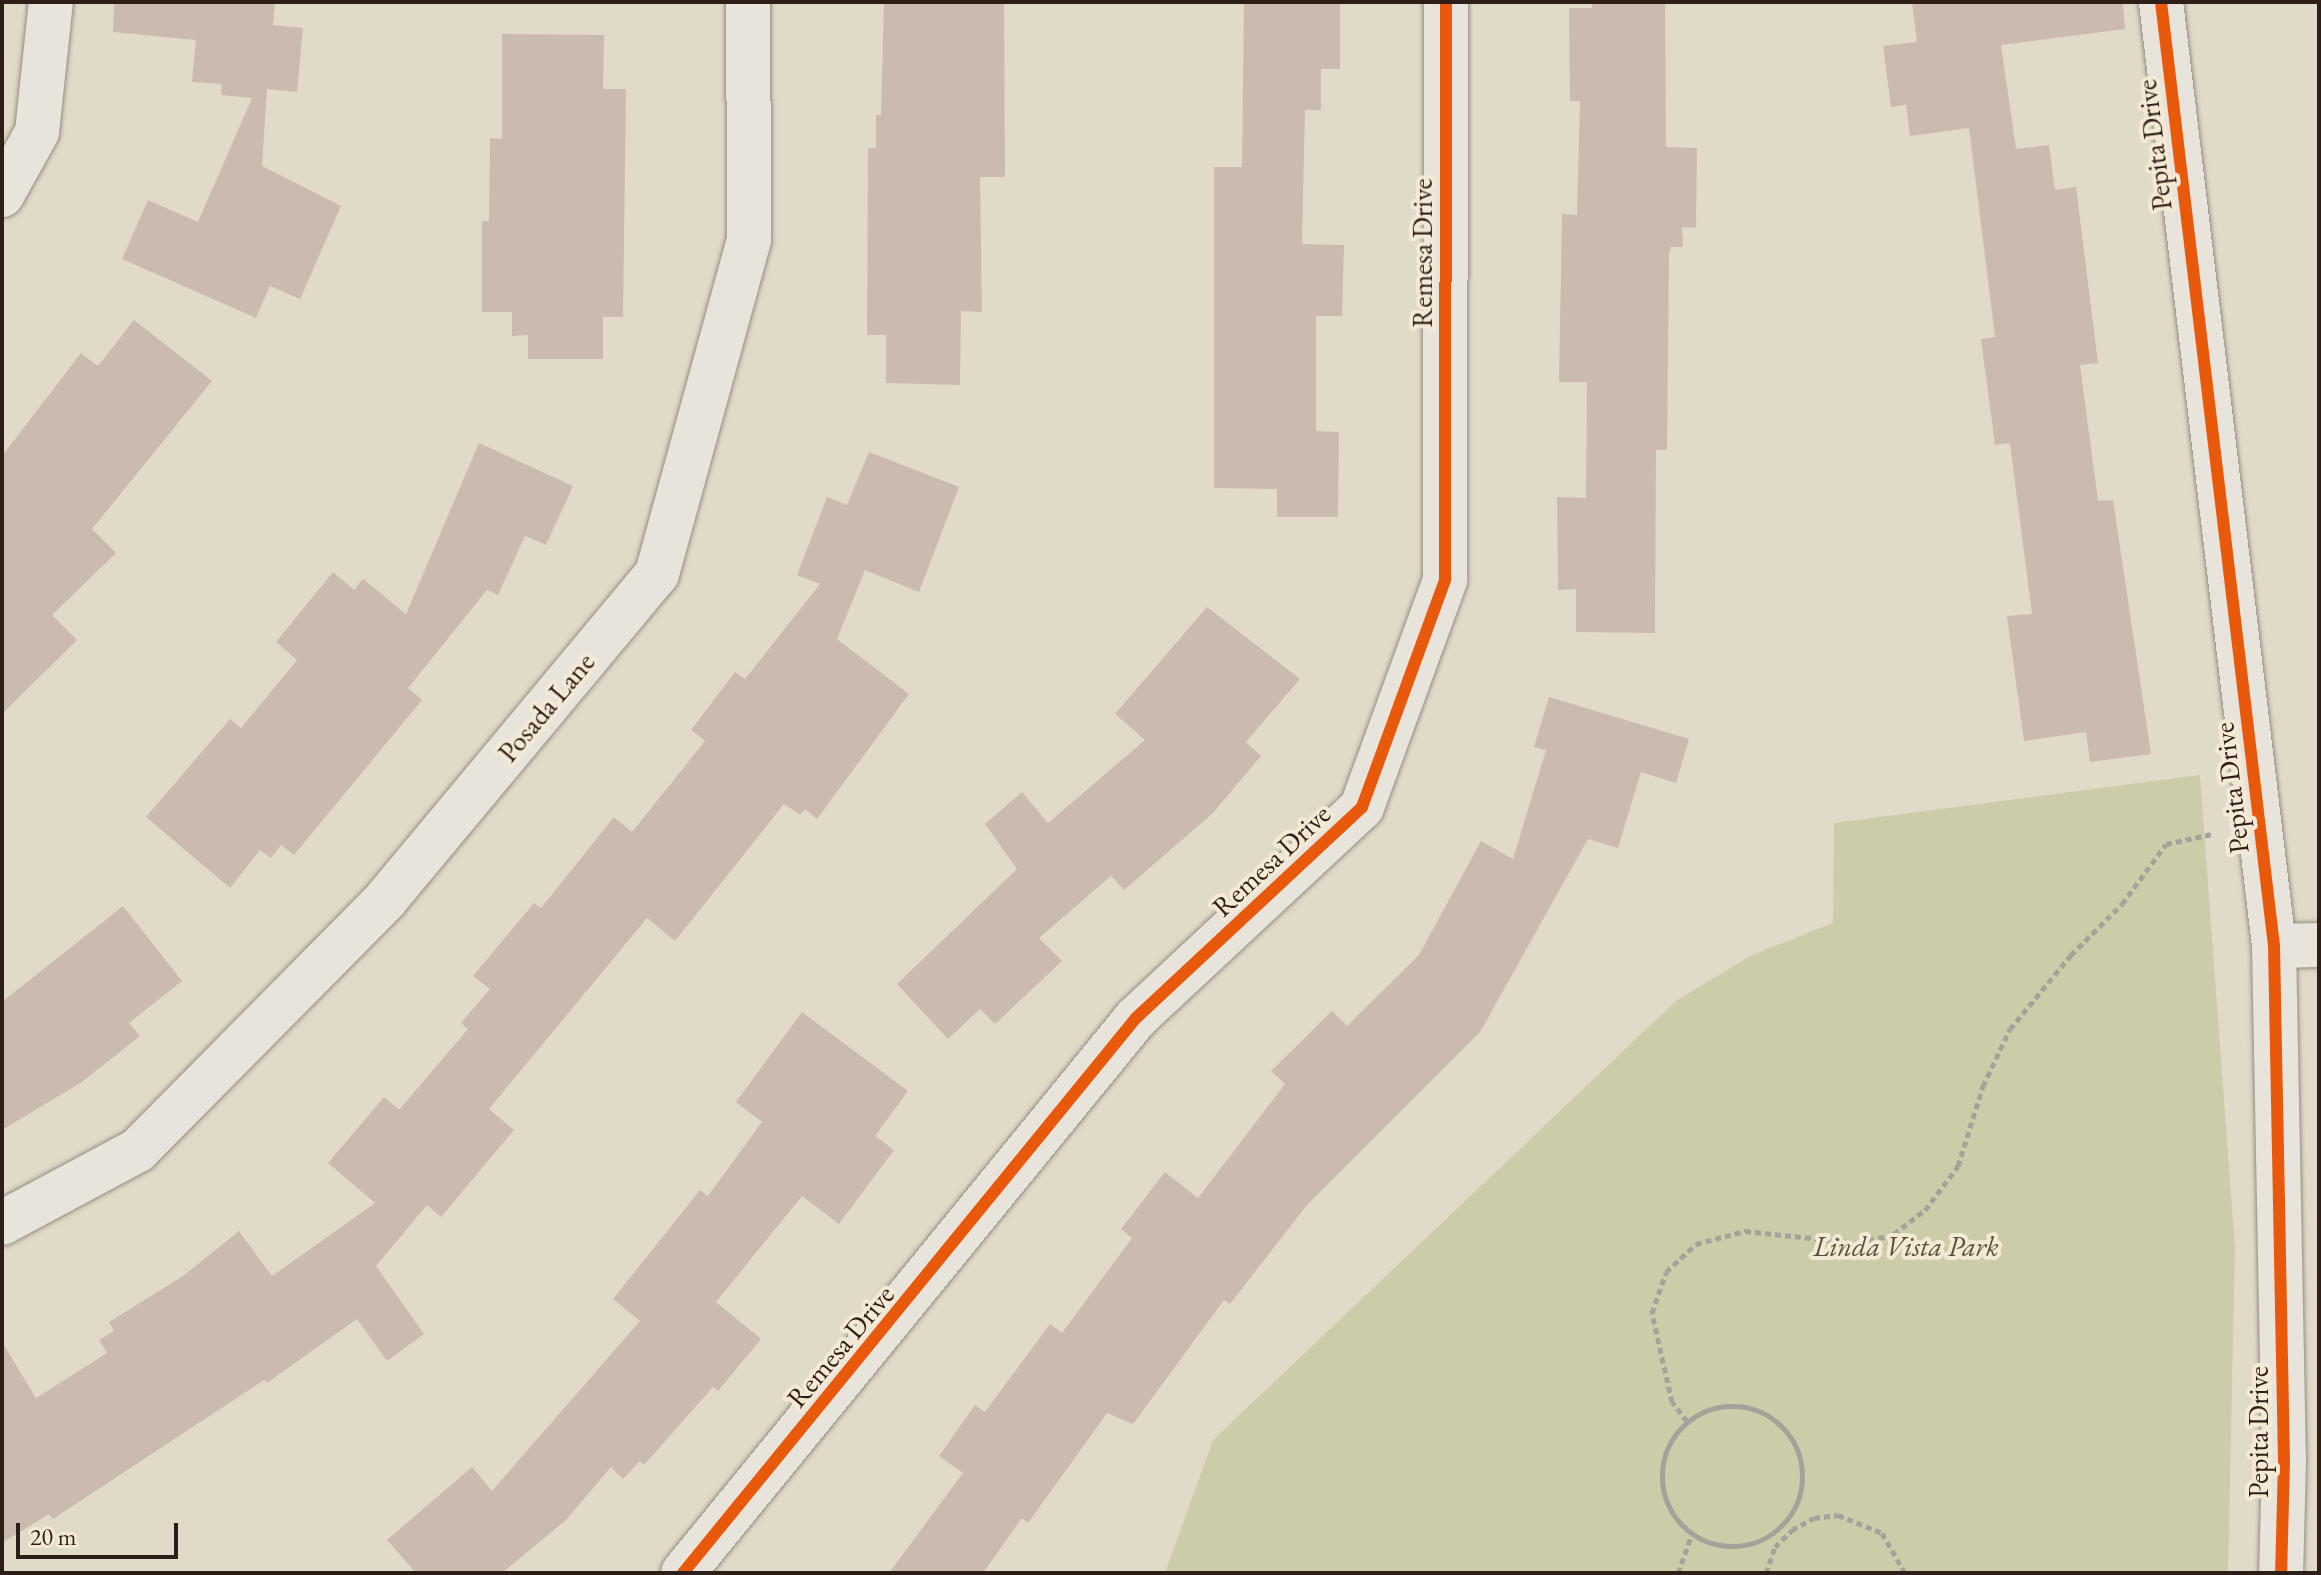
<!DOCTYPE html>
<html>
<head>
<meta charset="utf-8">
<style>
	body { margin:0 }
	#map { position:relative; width:2321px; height:1575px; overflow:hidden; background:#e2dac8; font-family:"EB Garamond",serif }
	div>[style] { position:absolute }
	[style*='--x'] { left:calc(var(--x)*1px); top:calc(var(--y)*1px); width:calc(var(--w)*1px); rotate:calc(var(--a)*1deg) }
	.green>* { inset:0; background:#cdcca8 }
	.building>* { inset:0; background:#cbbbaf }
	.path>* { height:5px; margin-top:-2.5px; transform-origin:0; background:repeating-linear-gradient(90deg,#a6a19a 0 6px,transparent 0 10px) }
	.path>.ring { margin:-2.5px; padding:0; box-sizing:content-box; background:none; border:5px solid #a6a19a; border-radius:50% }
	.roads { filter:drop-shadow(0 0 2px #948e83) drop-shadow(0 0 2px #948e83) }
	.minor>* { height:44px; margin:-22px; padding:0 22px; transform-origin:22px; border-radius:22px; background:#e8e3db }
	.cycleway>* { height:12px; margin:-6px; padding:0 6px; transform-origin:6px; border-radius:6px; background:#e8590c }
	span { translate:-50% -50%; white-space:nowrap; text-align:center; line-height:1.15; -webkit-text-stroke:8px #f3e9d4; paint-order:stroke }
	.street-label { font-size:28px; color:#2e1e18 }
	.park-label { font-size:28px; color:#594f3b; font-style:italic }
	.frame { position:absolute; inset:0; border:4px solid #2e1e18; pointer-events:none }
	.scale { position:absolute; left:16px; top:1523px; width:162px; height:36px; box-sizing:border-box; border:4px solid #2e1e18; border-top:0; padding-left:10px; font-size:24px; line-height:28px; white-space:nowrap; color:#2e1e18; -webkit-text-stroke:6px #f3e9d4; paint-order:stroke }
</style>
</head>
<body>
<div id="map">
	<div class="green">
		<i style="clip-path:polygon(2200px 775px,2235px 1248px,2228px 1573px,1165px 1573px,1213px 1440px,1676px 1001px,1752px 955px,1833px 923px,1834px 823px)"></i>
	</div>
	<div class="building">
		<i style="clip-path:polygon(114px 2px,275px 2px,273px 25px,303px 28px,297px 92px,267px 89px,262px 166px,341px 206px,300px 299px,270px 286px,256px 318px,122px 259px,148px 200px,198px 222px,252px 98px,221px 95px,222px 84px,192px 82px,196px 40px,113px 32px)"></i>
		<i style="clip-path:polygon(884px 2px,1004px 2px,1005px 177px,980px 177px,982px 312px,961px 311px,960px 385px,886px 383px,886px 335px,867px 335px,868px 148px,876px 148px,876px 115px,881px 115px)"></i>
		<i style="clip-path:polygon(1244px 2px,1340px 2px,1340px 69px,1321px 69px,1321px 110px,1305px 110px,1302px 244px,1344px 245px,1342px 316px,1316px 316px,1316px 431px,1339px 432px,1338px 517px,1277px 517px,1277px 489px,1214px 488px,1214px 167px,1242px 167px)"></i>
		<i style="clip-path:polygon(1592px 2px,1665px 2px,1666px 147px,1697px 148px,1696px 228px,1682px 227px,1683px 247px,1671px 247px,1669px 254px,1667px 450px,1656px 450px,1655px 633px,1576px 632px,1576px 589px,1558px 590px,1557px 497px,1586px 498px,1587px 382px,1559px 382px,1562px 214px,1577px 215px,1580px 101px,1570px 101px,1569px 8px,1592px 8px)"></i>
		<i style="clip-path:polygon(1912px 2px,2123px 2px,2125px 29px,2001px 45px,2016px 149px,2049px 145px,2055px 190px,2076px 187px,2098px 363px,2080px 365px,2098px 501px,2113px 500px,2151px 754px,2090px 762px,2086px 732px,2024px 741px,2007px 616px,2032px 614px,2010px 443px,1995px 445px,1981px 339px,1995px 337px,1969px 128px,1910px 136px,1906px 105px,1891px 107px,1883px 46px,1917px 42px)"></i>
		<i style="clip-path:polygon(502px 34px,604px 35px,603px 89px,626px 89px,623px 317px,603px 317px,603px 359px,528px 359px,528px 335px,512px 336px,512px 312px,482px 312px,482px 221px,489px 221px,490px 138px,502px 139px)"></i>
		<i style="clip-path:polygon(134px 320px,212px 381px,92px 529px,116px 553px,52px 615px,77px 640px,2px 714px,2px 456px,81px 353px,98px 366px)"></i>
		<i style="clip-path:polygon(479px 443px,573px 486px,546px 545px,525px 536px,498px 595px,487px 590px,408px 688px,422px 700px,294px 855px,281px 845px,271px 858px,260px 850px,230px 888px,146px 817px,230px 719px,241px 728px,297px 660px,276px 642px,333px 572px,354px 590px,363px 579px,406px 614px)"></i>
		<i style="clip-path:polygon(869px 452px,959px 487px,919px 592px,865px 570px,837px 639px,909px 694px,817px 819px,805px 809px,800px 815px,784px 804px,675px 941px,647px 918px,489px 1109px,514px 1130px,441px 1217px,427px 1205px,376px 1266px,424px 1334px,387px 1361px,357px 1319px,267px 1383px,264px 1380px,53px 1519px,49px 1514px,2px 1543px,2px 1342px,36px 1398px,107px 1353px,99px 1340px,114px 1331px,109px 1322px,183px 1276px,239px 1231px,272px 1276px,375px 1203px,328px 1163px,384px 1097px,399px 1110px,468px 1029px,461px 1023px,490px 989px,473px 976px,534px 903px,541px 908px,614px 817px,632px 832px,705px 741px,691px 730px,735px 672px,745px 679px,820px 584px,797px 575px,827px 497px,847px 505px)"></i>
		<i style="clip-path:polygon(1207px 607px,1300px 679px,1246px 742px,1261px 756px,1212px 814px,1124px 890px,1111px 876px,1039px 938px,1062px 961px,995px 1024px,980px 1009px,948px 1039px,897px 984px,1017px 869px,985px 824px,1022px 792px,1048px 823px,1145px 740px,1115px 714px)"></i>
		<i style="clip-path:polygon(1549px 697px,1689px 739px,1676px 783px,1641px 772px,1618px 848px,1588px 839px,1480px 1032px,1307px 1205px,1230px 1304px,1224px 1300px,1133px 1424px,1107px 1413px,1028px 1523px,1022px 1518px,983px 1573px,889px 1573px,963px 1473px,939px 1456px,975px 1405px,985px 1412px,1050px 1324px,1062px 1333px,1132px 1238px,1121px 1229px,1165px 1172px,1198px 1198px,1285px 1084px,1271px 1071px,1332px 1011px,1347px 1026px,1419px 955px,1481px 841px,1513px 859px,1546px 750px,1534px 747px)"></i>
		<i style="clip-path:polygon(123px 906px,182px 981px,129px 1023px,140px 1036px,82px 1082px,2px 1130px,2px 1002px)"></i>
		<i style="clip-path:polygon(802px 1012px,908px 1091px,875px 1136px,894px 1150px,839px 1224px,802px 1196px,716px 1302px,761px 1339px,718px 1391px,713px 1387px,644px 1465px,640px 1461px,623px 1479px,611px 1467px,566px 1520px,502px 1573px,416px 1573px,387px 1540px,472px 1467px,492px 1491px,640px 1321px,613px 1299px,700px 1190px,708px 1196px,762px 1122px,736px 1102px)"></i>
	</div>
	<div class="path">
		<i class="ring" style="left:1662px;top:1406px;width:135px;height:135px"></i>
		<i style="--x:1687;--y:1421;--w:24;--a:-128"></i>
		<i style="--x:1672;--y:1402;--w:91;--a:-102.7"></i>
		<i style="--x:1652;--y:1313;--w:43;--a:-71.1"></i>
		<i style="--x:1666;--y:1272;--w:41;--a:-43"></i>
		<i style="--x:1696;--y:1244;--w:51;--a:-14.9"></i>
		<i style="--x:1745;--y:1231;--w:115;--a:6"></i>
		<i style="--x:1859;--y:1243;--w:36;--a:-14"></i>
		<i style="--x:1894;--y:1234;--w:39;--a:-38"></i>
		<i style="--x:1925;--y:1210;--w:55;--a:-53.1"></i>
		<i style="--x:1958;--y:1166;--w:84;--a:-72.6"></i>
		<i style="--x:1983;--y:1086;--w:63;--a:-64.7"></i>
		<i style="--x:2010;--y:1029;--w:96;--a:-50.5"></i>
		<i style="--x:2071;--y:955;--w:72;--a:-45"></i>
		<i style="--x:2122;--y:904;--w:74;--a:-53.7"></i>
		<i style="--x:2166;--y:844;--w:47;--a:-12.3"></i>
		<i style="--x:1678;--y:1573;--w:41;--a:-70.3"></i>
		<i style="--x:1766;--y:1573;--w:28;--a:-71"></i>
		<i style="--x:1775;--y:1547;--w:24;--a:-45"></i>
		<i style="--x:1792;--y:1530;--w:25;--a:-29"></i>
		<i style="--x:1814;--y:1518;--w:24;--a:-7"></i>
		<i style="--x:1838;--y:1515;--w:48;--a:22.2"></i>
		<i style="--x:1882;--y:1533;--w:46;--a:60.1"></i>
	</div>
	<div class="roads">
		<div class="minor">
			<i style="--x:2161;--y:2;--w:951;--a:83.17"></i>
			<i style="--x:2274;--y:946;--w:516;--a:88.89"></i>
			<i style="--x:2284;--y:1462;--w:111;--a:91.5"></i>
			<i style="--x:2;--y:195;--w:72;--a:-60.9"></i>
			<i style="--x:37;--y:132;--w:131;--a:-83.9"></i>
			<i style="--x:2274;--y:946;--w:45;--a:-1.3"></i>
			<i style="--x:2;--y:1223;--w:154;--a:-28.2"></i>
			<i style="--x:138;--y:1150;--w:353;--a:-45.3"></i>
			<i style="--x:386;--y:899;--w:423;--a:-50.2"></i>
			<i style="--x:657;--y:574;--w:346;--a:-74.6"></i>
			<i style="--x:749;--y:240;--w:238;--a:-90.2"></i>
			<i style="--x:683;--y:1573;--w:716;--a:-50.78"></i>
			<i style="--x:1136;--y:1018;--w:309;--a:-43"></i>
			<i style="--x:1362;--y:807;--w:242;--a:-69.9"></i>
			<i style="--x:1445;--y:580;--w:578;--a:-89.9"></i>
		</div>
	</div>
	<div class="cycleway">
		<i style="--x:2161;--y:2;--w:951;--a:83.17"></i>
		<i style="--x:2274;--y:946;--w:516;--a:88.89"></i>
		<i style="--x:2284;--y:1462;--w:111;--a:91.5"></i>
		<i style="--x:683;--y:1573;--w:716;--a:-50.78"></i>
		<i style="--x:1136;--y:1018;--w:309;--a:-43"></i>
		<i style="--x:1362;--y:807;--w:242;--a:-69.9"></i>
		<i style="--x:1445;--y:580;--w:578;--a:-89.9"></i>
	</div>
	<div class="street-label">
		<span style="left:2154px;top:145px;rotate:-97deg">Pepita Drive</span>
		<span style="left:1422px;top:253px;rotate:-90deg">Remesa Drive</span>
		<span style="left:546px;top:707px;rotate:-50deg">Posada Lane</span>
		<span style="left:2231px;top:788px;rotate:-97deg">Pepita Drive</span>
		<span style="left:1271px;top:860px;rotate:-43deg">Remesa Drive</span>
		<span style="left:840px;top:1346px;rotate:-50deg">Remesa Drive</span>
		<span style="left:2258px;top:1432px;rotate:-90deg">Pepita Drive</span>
	</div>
	<div class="park-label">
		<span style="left:1906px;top:1246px">Linda Vista Park</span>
	</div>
	<div class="frame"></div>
	<div class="scale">20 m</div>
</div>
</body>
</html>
